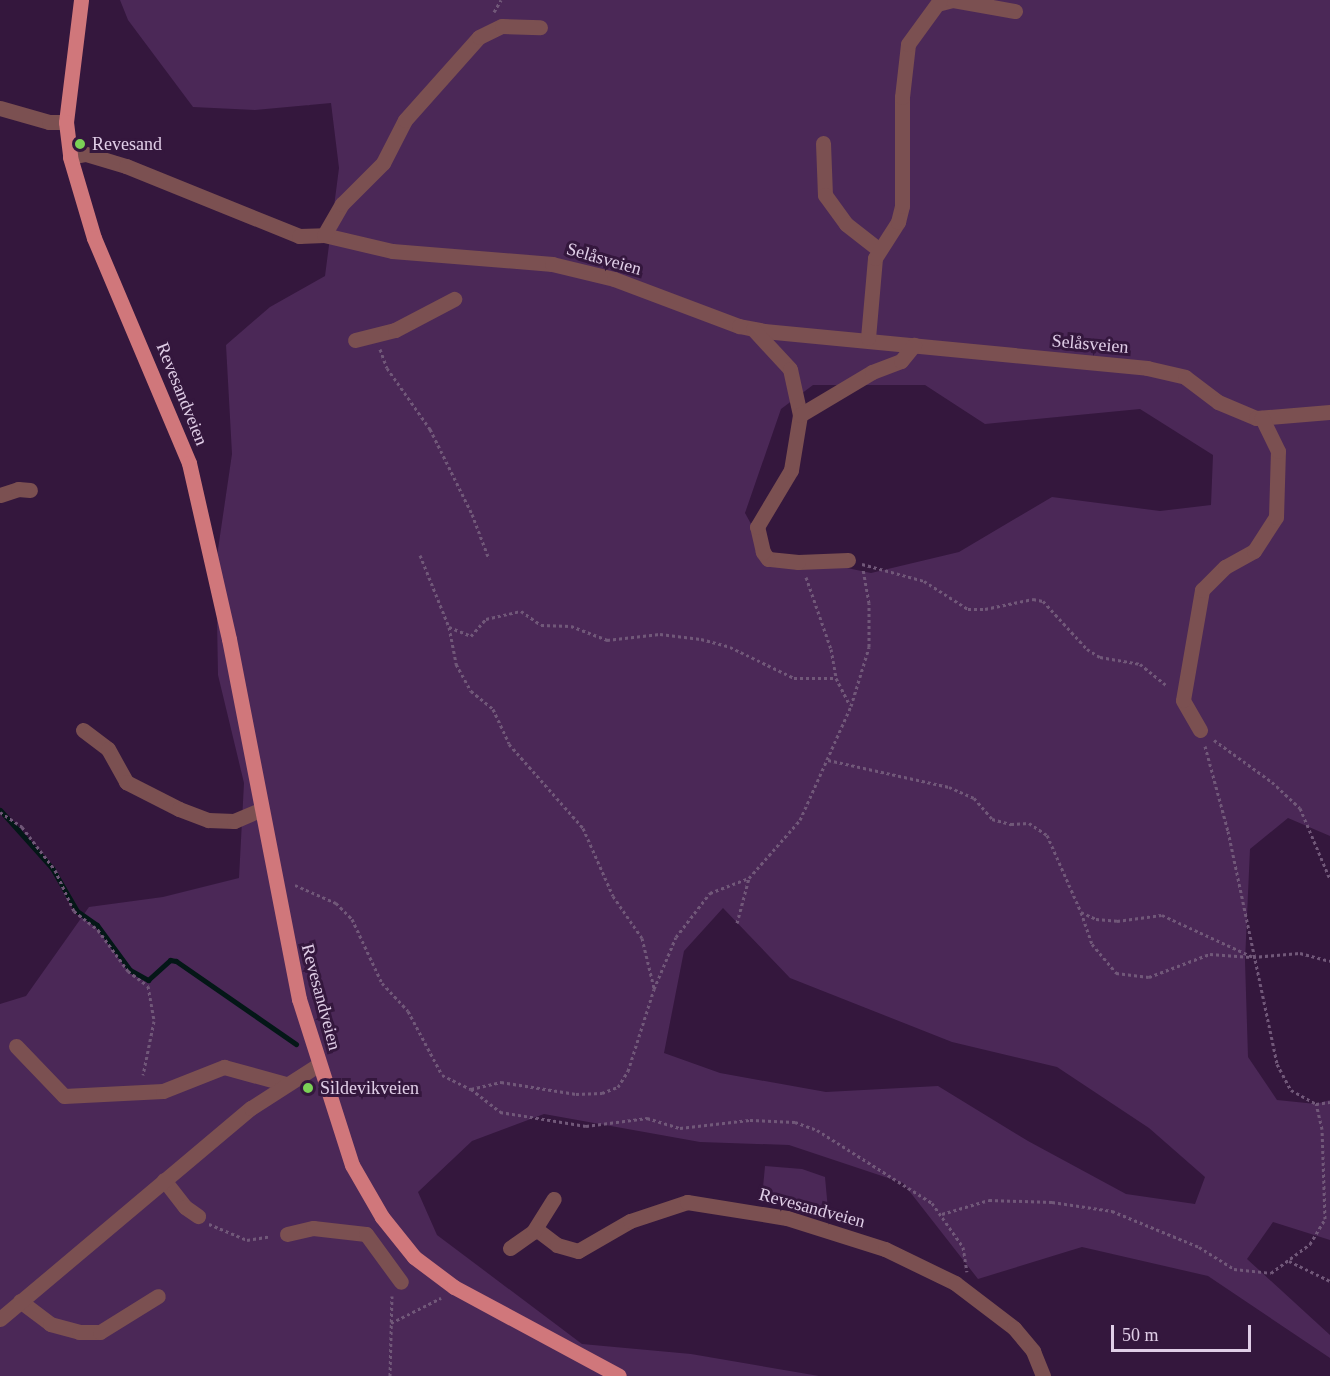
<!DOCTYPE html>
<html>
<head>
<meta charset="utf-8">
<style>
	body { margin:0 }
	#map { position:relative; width:1330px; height:1376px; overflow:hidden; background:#34173d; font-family:Georgia,serif }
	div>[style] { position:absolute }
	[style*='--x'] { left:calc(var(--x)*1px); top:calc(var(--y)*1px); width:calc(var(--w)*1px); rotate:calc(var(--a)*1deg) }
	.green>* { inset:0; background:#4b2857 }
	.stream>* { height:5px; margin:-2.5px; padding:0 2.5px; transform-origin:2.5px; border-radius:2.5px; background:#041717 }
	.path>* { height:3px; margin-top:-1.5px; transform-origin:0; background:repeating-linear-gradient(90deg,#715879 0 3px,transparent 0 6px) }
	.minor>* { height:15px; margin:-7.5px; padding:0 7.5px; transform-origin:7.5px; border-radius:7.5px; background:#7b5051 }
	.major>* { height:15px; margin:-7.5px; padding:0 7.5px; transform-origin:7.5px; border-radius:7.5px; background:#d0777b }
	.dots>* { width:16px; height:16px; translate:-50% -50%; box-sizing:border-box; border:3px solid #34173d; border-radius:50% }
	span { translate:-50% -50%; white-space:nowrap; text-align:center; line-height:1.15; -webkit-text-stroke:6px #34173d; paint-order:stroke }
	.poi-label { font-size:18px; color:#e0cee7 }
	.left { translate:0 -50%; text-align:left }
	.street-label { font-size:18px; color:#e0cee7 }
	.scale { position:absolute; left:1111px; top:1325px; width:140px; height:27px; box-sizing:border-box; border:3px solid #e0cee7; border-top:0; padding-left:8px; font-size:18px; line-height:21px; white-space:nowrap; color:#e0cee7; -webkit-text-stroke:4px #34173d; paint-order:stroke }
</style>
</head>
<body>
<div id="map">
	<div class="green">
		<i style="clip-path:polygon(evenodd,120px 0,1330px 0,1330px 836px,1288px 818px,1250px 849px,1245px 961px,1248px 1057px,1277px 1100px,1316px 1104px,1330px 1100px,1330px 1240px,1273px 1222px,1247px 1259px,1330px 1335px,1330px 1358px,1208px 1276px,1082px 1247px,978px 1279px,903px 1183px,789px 1145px,700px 1142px,544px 1114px,472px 1141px,418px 1192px,437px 1235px,582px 1344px,691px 1354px,819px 1376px,0 1376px,0 1004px,26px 996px,89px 907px,163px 897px,239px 878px,244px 783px,218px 675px,216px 563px,232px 454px,226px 345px,270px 307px,325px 276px,339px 168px,331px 103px,255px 110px,193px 107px,128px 20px,120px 0,813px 385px,925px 385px,985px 424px,1140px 409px,1213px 455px,1211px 505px,1160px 511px,1052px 497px,959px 552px,871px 573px,766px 551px,745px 513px,781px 409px,813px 385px,120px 0,723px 908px,790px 978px,952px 1042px,1057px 1067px,1149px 1128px,1205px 1177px,1195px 1204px,1126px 1194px,1028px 1141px,938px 1086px,826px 1092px,720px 1073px,664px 1053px,684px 951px,723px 908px)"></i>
		<i style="clip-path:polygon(765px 1166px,802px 1169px,825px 1177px,828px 1210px,762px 1198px)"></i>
	</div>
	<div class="stream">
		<i style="--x:0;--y:810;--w:78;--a:48.1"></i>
		<i style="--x:52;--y:868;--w:50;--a:59.8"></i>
		<i style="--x:77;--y:911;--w:24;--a:35"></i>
		<i style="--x:97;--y:925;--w:56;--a:53.7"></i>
		<i style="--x:130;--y:970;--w:21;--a:29"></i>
		<i style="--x:148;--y:980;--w:30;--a:-42"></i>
		<i style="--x:170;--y:960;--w:6;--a:9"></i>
		<i style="--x:176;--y:961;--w:146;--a:34.7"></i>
	</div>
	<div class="path">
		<i style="--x:494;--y:12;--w:14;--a:-60"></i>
		<i style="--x:380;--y:349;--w:20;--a:70"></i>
		<i style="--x:387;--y:368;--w:75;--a:54.8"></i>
		<i style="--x:430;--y:429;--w:95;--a:63.7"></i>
		<i style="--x:472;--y:514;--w:48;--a:69.3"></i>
		<i style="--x:420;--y:555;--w:78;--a:68.1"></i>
		<i style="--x:449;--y:627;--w:38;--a:79"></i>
		<i style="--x:456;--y:664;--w:31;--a:61"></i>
		<i style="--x:471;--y:691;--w:28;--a:39"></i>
		<i style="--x:493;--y:709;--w:38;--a:65"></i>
		<i style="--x:509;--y:744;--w:112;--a:48.6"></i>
		<i style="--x:583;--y:828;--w:74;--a:66.2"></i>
		<i style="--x:613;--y:896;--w:51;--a:55.4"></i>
		<i style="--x:642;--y:938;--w:51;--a:76.5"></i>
		<i style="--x:862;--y:564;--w:64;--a:15.3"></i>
		<i style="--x:924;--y:581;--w:52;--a:32.5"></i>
		<i style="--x:968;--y:609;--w:17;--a:0"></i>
		<i style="--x:985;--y:609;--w:49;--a:-11.8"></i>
		<i style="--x:1033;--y:599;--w:10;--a:11"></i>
		<i style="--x:1043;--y:601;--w:65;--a:47.5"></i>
		<i style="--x:1087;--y:649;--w:15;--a:32"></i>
		<i style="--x:1100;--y:657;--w:41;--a:9.9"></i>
		<i style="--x:1140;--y:664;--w:36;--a:39"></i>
		<i style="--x:806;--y:577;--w:76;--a:70.9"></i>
		<i style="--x:831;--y:649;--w:29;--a:80"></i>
		<i style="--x:449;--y:627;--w:24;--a:22"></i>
		<i style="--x:471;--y:636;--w:23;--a:-49"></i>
		<i style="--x:486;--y:619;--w:36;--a:-13"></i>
		<i style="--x:521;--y:611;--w:24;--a:35"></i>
		<i style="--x:541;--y:625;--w:30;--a:2"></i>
		<i style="--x:571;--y:626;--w:39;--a:21"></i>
		<i style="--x:607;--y:640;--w:53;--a:-6.5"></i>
		<i style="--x:660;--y:634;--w:41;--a:7"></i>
		<i style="--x:701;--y:639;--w:30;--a:15"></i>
		<i style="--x:730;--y:647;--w:71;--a:25.8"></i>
		<i style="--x:794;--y:678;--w:42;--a:0"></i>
		<i style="--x:836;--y:678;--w:30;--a:63"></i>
		<i style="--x:1214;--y:740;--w:72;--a:35.9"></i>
		<i style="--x:1272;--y:782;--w:38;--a:43"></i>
		<i style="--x:1300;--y:808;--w:77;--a:67.1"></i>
		<i style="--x:1205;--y:746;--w:88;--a:74.9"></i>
		<i style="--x:1228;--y:831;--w:238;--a:78.1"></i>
		<i style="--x:1277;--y:1064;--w:30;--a:62"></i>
		<i style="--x:1291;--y:1090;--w:29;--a:29"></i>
		<i style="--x:1316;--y:1104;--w:14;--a:-8"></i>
		<i style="--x:828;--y:760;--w:124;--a:12.6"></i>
		<i style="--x:949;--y:787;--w:27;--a:24"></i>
		<i style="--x:974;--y:798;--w:28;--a:49"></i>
		<i style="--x:992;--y:819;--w:20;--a:15"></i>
		<i style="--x:1011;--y:824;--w:18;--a:-3"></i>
		<i style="--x:1029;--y:823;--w:22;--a:34"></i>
		<i style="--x:1047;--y:835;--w:84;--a:66.2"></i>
		<i style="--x:1081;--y:912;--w:17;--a:25"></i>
		<i style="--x:1096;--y:919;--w:21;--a:5"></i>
		<i style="--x:1117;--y:921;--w:45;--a:-7.6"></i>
		<i style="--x:1162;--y:915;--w:100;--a:24.8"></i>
		<i style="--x:1253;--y:957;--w:47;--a:-4.9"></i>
		<i style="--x:1300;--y:953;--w:31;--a:15"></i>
		<i style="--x:0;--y:812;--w:27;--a:34"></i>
		<i style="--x:22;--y:827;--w:54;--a:52.5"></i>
		<i style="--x:55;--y:870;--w:45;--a:65.1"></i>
		<i style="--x:74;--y:911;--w:31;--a:38"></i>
		<i style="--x:98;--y:930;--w:51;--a:53.8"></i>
		<i style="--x:128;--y:971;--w:25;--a:37"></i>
		<i style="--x:148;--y:986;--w:36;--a:80"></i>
		<i style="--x:154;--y:1021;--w:55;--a:101.5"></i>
		<i style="--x:295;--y:885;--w:45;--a:23.7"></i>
		<i style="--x:336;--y:903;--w:23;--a:45"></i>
		<i style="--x:352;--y:919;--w:71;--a:64.9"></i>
		<i style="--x:382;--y:983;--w:38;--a:47"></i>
		<i style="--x:408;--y:1011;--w:72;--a:62"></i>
		<i style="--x:442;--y:1075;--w:32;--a:26"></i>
		<i style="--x:471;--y:1089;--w:37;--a:38"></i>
		<i style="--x:500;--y:1112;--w:87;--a:9.2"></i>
		<i style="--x:586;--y:1126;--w:62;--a:-7.5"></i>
		<i style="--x:647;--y:1118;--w:34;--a:17"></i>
		<i style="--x:680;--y:1128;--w:70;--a:-6.5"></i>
		<i style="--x:750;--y:1120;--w:45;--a:2.5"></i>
		<i style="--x:795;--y:1122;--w:23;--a:20"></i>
		<i style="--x:817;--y:1130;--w:136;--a:32.4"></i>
		<i style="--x:932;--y:1203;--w:54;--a:54.8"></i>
		<i style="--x:963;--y:1247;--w:25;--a:81"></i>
		<i style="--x:1081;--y:912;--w:34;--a:71"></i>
		<i style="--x:1092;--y:944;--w:38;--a:50"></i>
		<i style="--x:1116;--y:973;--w:33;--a:7"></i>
		<i style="--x:1149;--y:977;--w:65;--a:-20.7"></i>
		<i style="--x:1210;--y:954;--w:41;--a:4.2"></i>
		<i style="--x:737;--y:923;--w:47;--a:-75.1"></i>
		<i style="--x:471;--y:1089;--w:31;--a:-13"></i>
		<i style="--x:501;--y:1082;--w:76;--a:9.1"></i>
		<i style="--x:576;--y:1094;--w:26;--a:-2"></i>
		<i style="--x:602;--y:1093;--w:17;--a:-21"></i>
		<i style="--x:618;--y:1087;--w:19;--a:-58"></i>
		<i style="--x:628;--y:1071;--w:86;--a:-72.4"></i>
		<i style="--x:654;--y:989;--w:56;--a:-67.1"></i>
		<i style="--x:676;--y:937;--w:56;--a:-52.3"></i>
		<i style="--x:710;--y:893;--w:42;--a:-21"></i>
		<i style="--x:749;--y:878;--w:77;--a:-48.7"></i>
		<i style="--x:800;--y:820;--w:125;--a:-65.9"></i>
		<i style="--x:851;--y:706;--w:62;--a:-73"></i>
		<i style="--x:869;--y:647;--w:44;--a:-90"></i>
		<i style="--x:869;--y:603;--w:35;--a:-100"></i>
		<i style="--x:942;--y:1214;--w:49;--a:-16.6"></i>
		<i style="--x:989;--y:1200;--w:63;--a:1.8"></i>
		<i style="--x:1052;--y:1202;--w:61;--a:8.5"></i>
		<i style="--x:1112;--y:1211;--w:94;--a:22.5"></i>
		<i style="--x:1199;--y:1247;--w:41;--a:32.2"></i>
		<i style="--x:1234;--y:1269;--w:37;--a:6"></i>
		<i style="--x:1271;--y:1273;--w:49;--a:-36.6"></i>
		<i style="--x:1310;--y:1244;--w:29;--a:-59"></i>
		<i style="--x:1325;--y:1219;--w:90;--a:-91.9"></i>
		<i style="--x:1322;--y:1129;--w:26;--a:-103"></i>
		<i style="--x:209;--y:1224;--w:41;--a:22.8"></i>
		<i style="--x:247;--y:1240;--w:24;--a:-9"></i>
		<i style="--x:1289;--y:1261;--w:46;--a:26"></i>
		<i style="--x:391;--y:1323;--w:56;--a:-26.6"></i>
		<i style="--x:390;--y:1376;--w:80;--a:-88.6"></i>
	</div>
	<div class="minor">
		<i style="--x:941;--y:3;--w:12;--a:-14"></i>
		<i style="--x:953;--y:0;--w:63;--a:10.1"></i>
		<i style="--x:0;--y:108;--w:51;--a:15.9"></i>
		<i style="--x:49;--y:122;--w:17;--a:0"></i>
		<i style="--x:823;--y:143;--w:52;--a:87.8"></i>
		<i style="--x:825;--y:195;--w:36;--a:54"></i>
		<i style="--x:846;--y:224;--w:41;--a:38"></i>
		<i style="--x:70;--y:157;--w:16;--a:-11"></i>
		<i style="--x:86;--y:154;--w:42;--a:16.7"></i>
		<i style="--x:126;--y:166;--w:187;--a:22"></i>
		<i style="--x:299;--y:236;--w:25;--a:-2"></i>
		<i style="--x:324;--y:235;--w:70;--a:13.2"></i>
		<i style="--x:392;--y:251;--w:161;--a:4.6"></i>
		<i style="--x:552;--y:264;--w:64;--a:13.6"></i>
		<i style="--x:614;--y:279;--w:134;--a:20.6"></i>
		<i style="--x:739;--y:326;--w:25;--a:11"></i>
		<i style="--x:764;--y:331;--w:385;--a:5.5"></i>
		<i style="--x:1147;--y:368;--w:39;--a:13"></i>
		<i style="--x:1185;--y:377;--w:41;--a:37.1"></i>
		<i style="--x:1218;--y:402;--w:41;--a:22.8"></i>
		<i style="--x:1256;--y:418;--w:74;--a:-4.6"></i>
		<i style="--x:324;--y:235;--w:36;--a:-60"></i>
		<i style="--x:342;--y:204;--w:58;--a:-45"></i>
		<i style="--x:383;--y:163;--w:48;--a:-62.9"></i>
		<i style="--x:405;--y:120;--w:111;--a:-48.3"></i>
		<i style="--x:479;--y:37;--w:25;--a:-26"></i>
		<i style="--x:502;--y:26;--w:38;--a:2"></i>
		<i style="--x:753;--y:329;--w:54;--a:47.2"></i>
		<i style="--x:790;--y:369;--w:47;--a:77.7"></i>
		<i style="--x:868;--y:338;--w:80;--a:-85"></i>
		<i style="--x:875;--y:258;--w:43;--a:-57.4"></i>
		<i style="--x:898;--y:222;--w:16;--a:-76"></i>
		<i style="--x:902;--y:206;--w:109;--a:-90"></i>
		<i style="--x:902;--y:97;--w:53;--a:-83.5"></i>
		<i style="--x:908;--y:44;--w:54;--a:-54"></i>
		<i style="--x:355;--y:340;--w:41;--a:-14"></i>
		<i style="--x:395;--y:330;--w:67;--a:-27.7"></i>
		<i style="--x:0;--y:495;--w:19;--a:-18"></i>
		<i style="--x:18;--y:489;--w:12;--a:5"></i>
		<i style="--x:848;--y:560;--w:50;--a:177.7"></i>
		<i style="--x:798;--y:562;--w:30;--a:-174"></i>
		<i style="--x:768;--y:559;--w:9;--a:-126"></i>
		<i style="--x:763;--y:552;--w:26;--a:-103"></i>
		<i style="--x:757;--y:527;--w:66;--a:-59.2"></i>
		<i style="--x:791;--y:470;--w:56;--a:-80.7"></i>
		<i style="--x:800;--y:415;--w:84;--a:-30.8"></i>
		<i style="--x:872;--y:372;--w:31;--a:-21"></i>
		<i style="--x:901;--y:361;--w:21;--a:-51"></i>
		<i style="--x:83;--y:730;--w:31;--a:37"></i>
		<i style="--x:108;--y:749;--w:38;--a:61"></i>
		<i style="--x:126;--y:782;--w:59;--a:27"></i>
		<i style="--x:179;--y:809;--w:31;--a:21"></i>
		<i style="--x:208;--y:820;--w:26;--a:2"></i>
		<i style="--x:234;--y:821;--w:28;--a:-23"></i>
		<i style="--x:1200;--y:730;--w:34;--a:-120"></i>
		<i style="--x:1183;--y:700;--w:112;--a:-80.2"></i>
		<i style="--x:1202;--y:590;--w:33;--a:-45"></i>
		<i style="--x:1225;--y:567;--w:33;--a:-29"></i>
		<i style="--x:1254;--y:551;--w:40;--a:-57.1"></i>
		<i style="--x:1276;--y:517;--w:66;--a:-88.3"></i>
		<i style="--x:1278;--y:451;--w:37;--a:-116"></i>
		<i style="--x:16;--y:1046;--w:69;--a:46.2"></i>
		<i style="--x:64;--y:1096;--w:99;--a:-2.9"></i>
		<i style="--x:163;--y:1091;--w:66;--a:-21.5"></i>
		<i style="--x:224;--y:1067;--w:64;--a:15.3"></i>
		<i style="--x:164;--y:1180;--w:34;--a:52"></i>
		<i style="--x:185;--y:1207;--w:16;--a:35"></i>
		<i style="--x:536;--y:1229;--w:26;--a:37"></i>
		<i style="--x:557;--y:1245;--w:22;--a:16"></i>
		<i style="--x:578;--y:1251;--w:60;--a:-30"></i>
		<i style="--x:630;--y:1221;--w:60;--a:-18.4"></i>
		<i style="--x:687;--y:1202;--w:101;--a:9.1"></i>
		<i style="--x:787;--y:1218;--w:103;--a:17.6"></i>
		<i style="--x:885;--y:1249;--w:78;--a:25.9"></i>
		<i style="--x:955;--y:1283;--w:74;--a:37.3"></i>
		<i style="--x:1014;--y:1328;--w:30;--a:50"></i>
		<i style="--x:1033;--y:1351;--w:27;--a:68"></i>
		<i style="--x:287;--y:1234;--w:27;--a:-13"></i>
		<i style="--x:313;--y:1228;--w:53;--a:6.5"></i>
		<i style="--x:366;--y:1234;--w:59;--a:53.9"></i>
		<i style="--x:510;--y:1248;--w:28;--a:-35"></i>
		<i style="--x:533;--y:1232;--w:39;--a:-58"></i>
		<i style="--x:20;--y:1301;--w:38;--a:37"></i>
		<i style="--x:50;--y:1324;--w:30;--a:15"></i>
		<i style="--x:79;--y:1332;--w:21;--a:0"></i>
		<i style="--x:100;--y:1332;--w:68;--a:-31.8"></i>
		<i style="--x:0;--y:1319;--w:328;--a:-40.1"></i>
		<i style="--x:251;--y:1108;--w:80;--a:-32.7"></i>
	</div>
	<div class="major">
		<i style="--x:81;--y:0;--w:123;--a:97"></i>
		<i style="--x:66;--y:122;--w:35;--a:83"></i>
		<i style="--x:70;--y:157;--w:84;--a:73.5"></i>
		<i style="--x:94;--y:238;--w:244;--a:67.1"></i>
		<i style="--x:189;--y:463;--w:180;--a:77.2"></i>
		<i style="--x:229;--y:639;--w:367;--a:79"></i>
		<i style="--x:299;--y:999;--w:174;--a:72.3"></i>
		<i style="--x:352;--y:1165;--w:60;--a:60"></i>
		<i style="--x:382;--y:1217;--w:51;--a:51.3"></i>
		<i style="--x:414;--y:1257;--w:50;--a:36.9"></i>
		<i style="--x:454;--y:1287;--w:187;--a:28.3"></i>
	</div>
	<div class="dots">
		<i style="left:80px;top:144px;background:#7bd156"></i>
		<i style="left:308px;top:1088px;background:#7bd156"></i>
	</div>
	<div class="poi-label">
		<span class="left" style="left:92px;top:144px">Revesand</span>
		<span class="left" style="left:320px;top:1088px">Sildevikveien</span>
	</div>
	<div class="street-label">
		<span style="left:604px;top:259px;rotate:16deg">Selåsveien</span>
		<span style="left:1090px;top:344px;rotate:5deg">Selåsveien</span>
		<span style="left:182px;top:394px;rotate:68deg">Revesandveien</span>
		<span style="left:321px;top:997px;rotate:75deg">Revesandveien</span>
		<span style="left:812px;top:1208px;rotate:15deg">Revesandveien</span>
	</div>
	<div class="scale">50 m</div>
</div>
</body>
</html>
